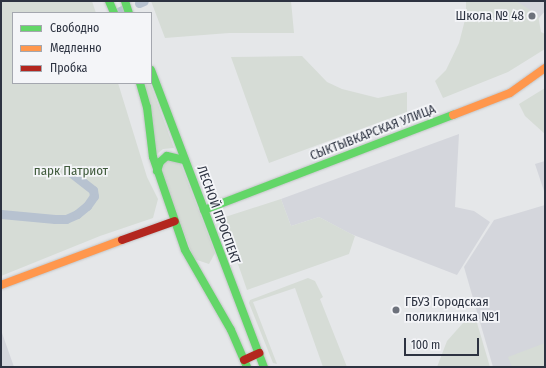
<!DOCTYPE html>
<html>
<head>
<meta charset="utf-8">
<style>
	body { margin:0 }
	#map { position:relative; width:546px; height:368px; overflow:hidden; background:#e5e7e9; font-family:"Fira Sans Condensed",sans-serif }
	div>[style] { position:absolute }
	[style*='--x'] { left:calc(var(--x)*1px); top:calc(var(--y)*1px); width:calc(var(--w)*1px); rotate:calc(var(--a)*1deg) }
	.built>* { inset:0; background:#d4d6dc }
	.green>* { inset:0; background:#d6dcd6 }
	.river>* { height:9px; margin:-4.5px; padding:0 4.5px; transform-origin:4.5px; border-radius:4.5px; background:#b7c2d0 }
	.roads { filter:drop-shadow(0 0 1px #c3c5c7) drop-shadow(0 0 1px #c3c5c7) }
	.fast>* { height:8px; margin:-4px; padding:0 4px; transform-origin:4px; border-radius:4px; background:#63d668 }
	.slow>* { height:8px; margin:-4px; padding:0 4px; transform-origin:4px; border-radius:4px; background:#ff974d }
	.jam>* { height:8px; margin:-4px; padding:0 4px; transform-origin:4px; border-radius:4px; background:#b3261e }
	.dots>* { width:11px; height:11px; translate:-50% -50%; box-sizing:border-box; border:2px solid #f4f5f8; border-radius:50% }
	span { translate:-50% -50%; white-space:nowrap; text-align:center; line-height:1.15; -webkit-text-stroke:3.5px #f4f5f8; paint-order:stroke }
	.poi-label { font-size:13px; color:#2d3341 }
	.right { translate:-100% -50%; text-align:right }
	.left { translate:0 -50%; text-align:left }
	.street-label { font-size:13px; color:#2d3341 }
	.park-label { font-size:13px; color:#405b3c }
	.frame { position:absolute; inset:0; border:2px solid #2d3341; pointer-events:none }
	.legend { position:absolute; left:12px; top:12px; width:140px; height:72px; box-sizing:border-box; background:#f4f5f8; border:1px solid #a4a7af; margin:0; padding:5px 7px; list-style:none; font-size:12px; color:#2d3341 }
	.legend li { display:flex; align-items:center; gap:8px; height:20px }
	.legend b { width:20px; border:1px solid #a4a7af }
	.scale { position:absolute; left:404px; top:338px; width:75px; height:18px; box-sizing:border-box; border:2px solid #2d3341; border-top:0; padding-left:5px; font-size:12px; line-height:14px; white-space:nowrap; color:#2d3341; -webkit-text-stroke:3px #f4f5f8; paint-order:stroke }
</style>
</head>
<body>
<div id="map">
	<div class="built">
		<i style="clip-path:polygon(509px 1px,545px 1px,545px 11px,533px 25px)"></i>
		<i style="clip-path:polygon(459px 134px,455px 207px,474px 211px,490px 222px,457px 275px,351px 234px,319px 217px,291px 226px,281px 199px)"></i>
		<i style="clip-path:polygon(545px 161px,545px 194px,535px 164px)"></i>
		<i style="clip-path:polygon(545px 205px,545px 367px,493px 367px,464px 267px,494px 220px)"></i>
		<i style="clip-path:polygon(1px 330px,14px 367px,1px 367px)"></i>
	</div>
	<div class="green">
		<i style="clip-path:polygon(1px 1px,92px 1px,96px 13px,13px 13px,13px 83px,118px 83px,147px 177px,158px 199px,153px 218px,100px 236px,1px 276px)"></i>
		<i style="clip-path:polygon(151px 1px,291px 1px,294px 33px,229px 33px,165px 38px)"></i>
		<i style="clip-path:polygon(466px 1px,516px 1px,538px 15px,541px 32px,545px 34px,545px 49px,508px 72px,443px 98px,435px 81px,446px 70px,459px 43px,466px 16px)"></i>
		<i style="clip-path:polygon(302px 56px,327px 82px,342px 89px,378px 98px,407px 92px,407px 112px,269px 163px,231px 57px)"></i>
		<i style="clip-path:polygon(142px 83px,150px 83px,174px 148px,163px 149px,156px 155px)"></i>
		<i style="clip-path:polygon(545px 88px,545px 134px,525px 116px,519px 104px)"></i>
		<i style="clip-path:polygon(172px 158px,180px 162px,215px 253px,209px 264px,194px 259px,160px 170px,162px 161px)"></i>
		<i style="clip-path:polygon(281px 199px,291px 226px,319px 217px,355px 236px,349px 254px,247px 290px,222px 218px)"></i>
		<i style="clip-path:polygon(308px 278px,315px 281px,323px 297px,320px 299px,347px 367px,323px 367px,295px 288px,253px 302px,277px 364px,273px 363px,249px 303px,250px 300px)"></i>
		<i style="clip-path:polygon(471px 314px,475px 316px,490px 367px,437px 367px,447px 341px)"></i>
		<i style="clip-path:polygon(545px 343px,545px 367px,512px 367px,508px 357px)"></i>
	</div>
	<div class="river">
		<i style="--x:139;--y:3;--w:5;--a:-22"></i>
		<i style="--x:120;--y:11;--w:4;--a:-27"></i>
		<i style="--x:1;--y:214;--w:54;--a:5.3"></i>
		<i style="--x:55;--y:219;--w:11;--a:0"></i>
		<i style="--x:66;--y:219;--w:12;--a:-24"></i>
		<i style="--x:77;--y:214;--w:13;--a:-39"></i>
		<i style="--x:87;--y:206;--w:12;--a:-55"></i>
		<i style="--x:94;--y:196;--w:6;--a:-99"></i>
		<i style="--x:93;--y:190;--w:31;--a:-142"></i>
	</div>
	<div class="roads">
		<div class="fast">
			<i style="--x:109;--y:1;--w:13;--a:67"></i>
			<i style="--x:125;--y:1;--w:13;--a:72"></i>
			<i style="--x:151;--y:70;--w:318;--a:69.2"></i>
			<i style="--x:140;--y:83;--w:25;--a:74"></i>
			<i style="--x:147;--y:107;--w:50;--a:83.2"></i>
			<i style="--x:153;--y:157;--w:98;--a:71"></i>
			<i style="--x:185;--y:250;--w:92;--a:60.1"></i>
			<i style="--x:231;--y:330;--w:40;--a:66.6"></i>
			<i style="--x:157;--y:171;--w:9;--a:-72"></i>
			<i style="--x:160;--y:162;--w:9;--a:-41"></i>
			<i style="--x:167;--y:156;--w:18;--a:13"></i>
			<i style="--x:204;--y:210;--w:267;--a:-20.9"></i>
		</div>
		<div class="slow">
			<i style="--x:453;--y:115;--w:61;--a:-21.1"></i>
			<i style="--x:510;--y:93;--w:43;--a:-35.5"></i>
			<i style="--x:1;--y:285;--w:129;--a:-20.4"></i>
		</div>
		<div class="jam">
			<i style="--x:122;--y:240;--w:56;--a:-19.7"></i>
			<i style="--x:244;--y:360;--w:17;--a:-25"></i>
		</div>
	</div>
	<div class="dots">
		<i style="left:532px;top:16px;background:#6d727c"></i>
		<i style="left:396px;top:310px;background:#6d727c"></i>
	</div>
	<div class="poi-label">
		<span class="right" style="left:524px;top:16px">Школа № 48</span>
		<span class="left" style="left:405px;top:310px">ГБУЗ Городская<br>поликлиника №1</span>
	</div>
	<div class="street-label">
		<span style="left:373px;top:133px;rotate:-21deg">СЫКТЫВКАРСКАЯ УЛИЦА</span>
		<span style="left:218px;top:215px;rotate:70deg">ЛЕСНОЙ ПРОСПЕКТ</span>
	</div>
	<div class="park-label">
		<span style="left:71px;top:171px">парк Патриот</span>
	</div>
	<div class="frame"></div>
	<ul class="legend">
	<li><b style="height:5px;background:#63d668"></b>Свободно</li>
	<li><b style="height:5px;background:#ff974d"></b>Медленно</li>
	<li><b style="height:5px;background:#b3261e"></b>Пробка</li>
	</ul>
	<div class="scale">100 m</div>
</div>
</body>
</html>
